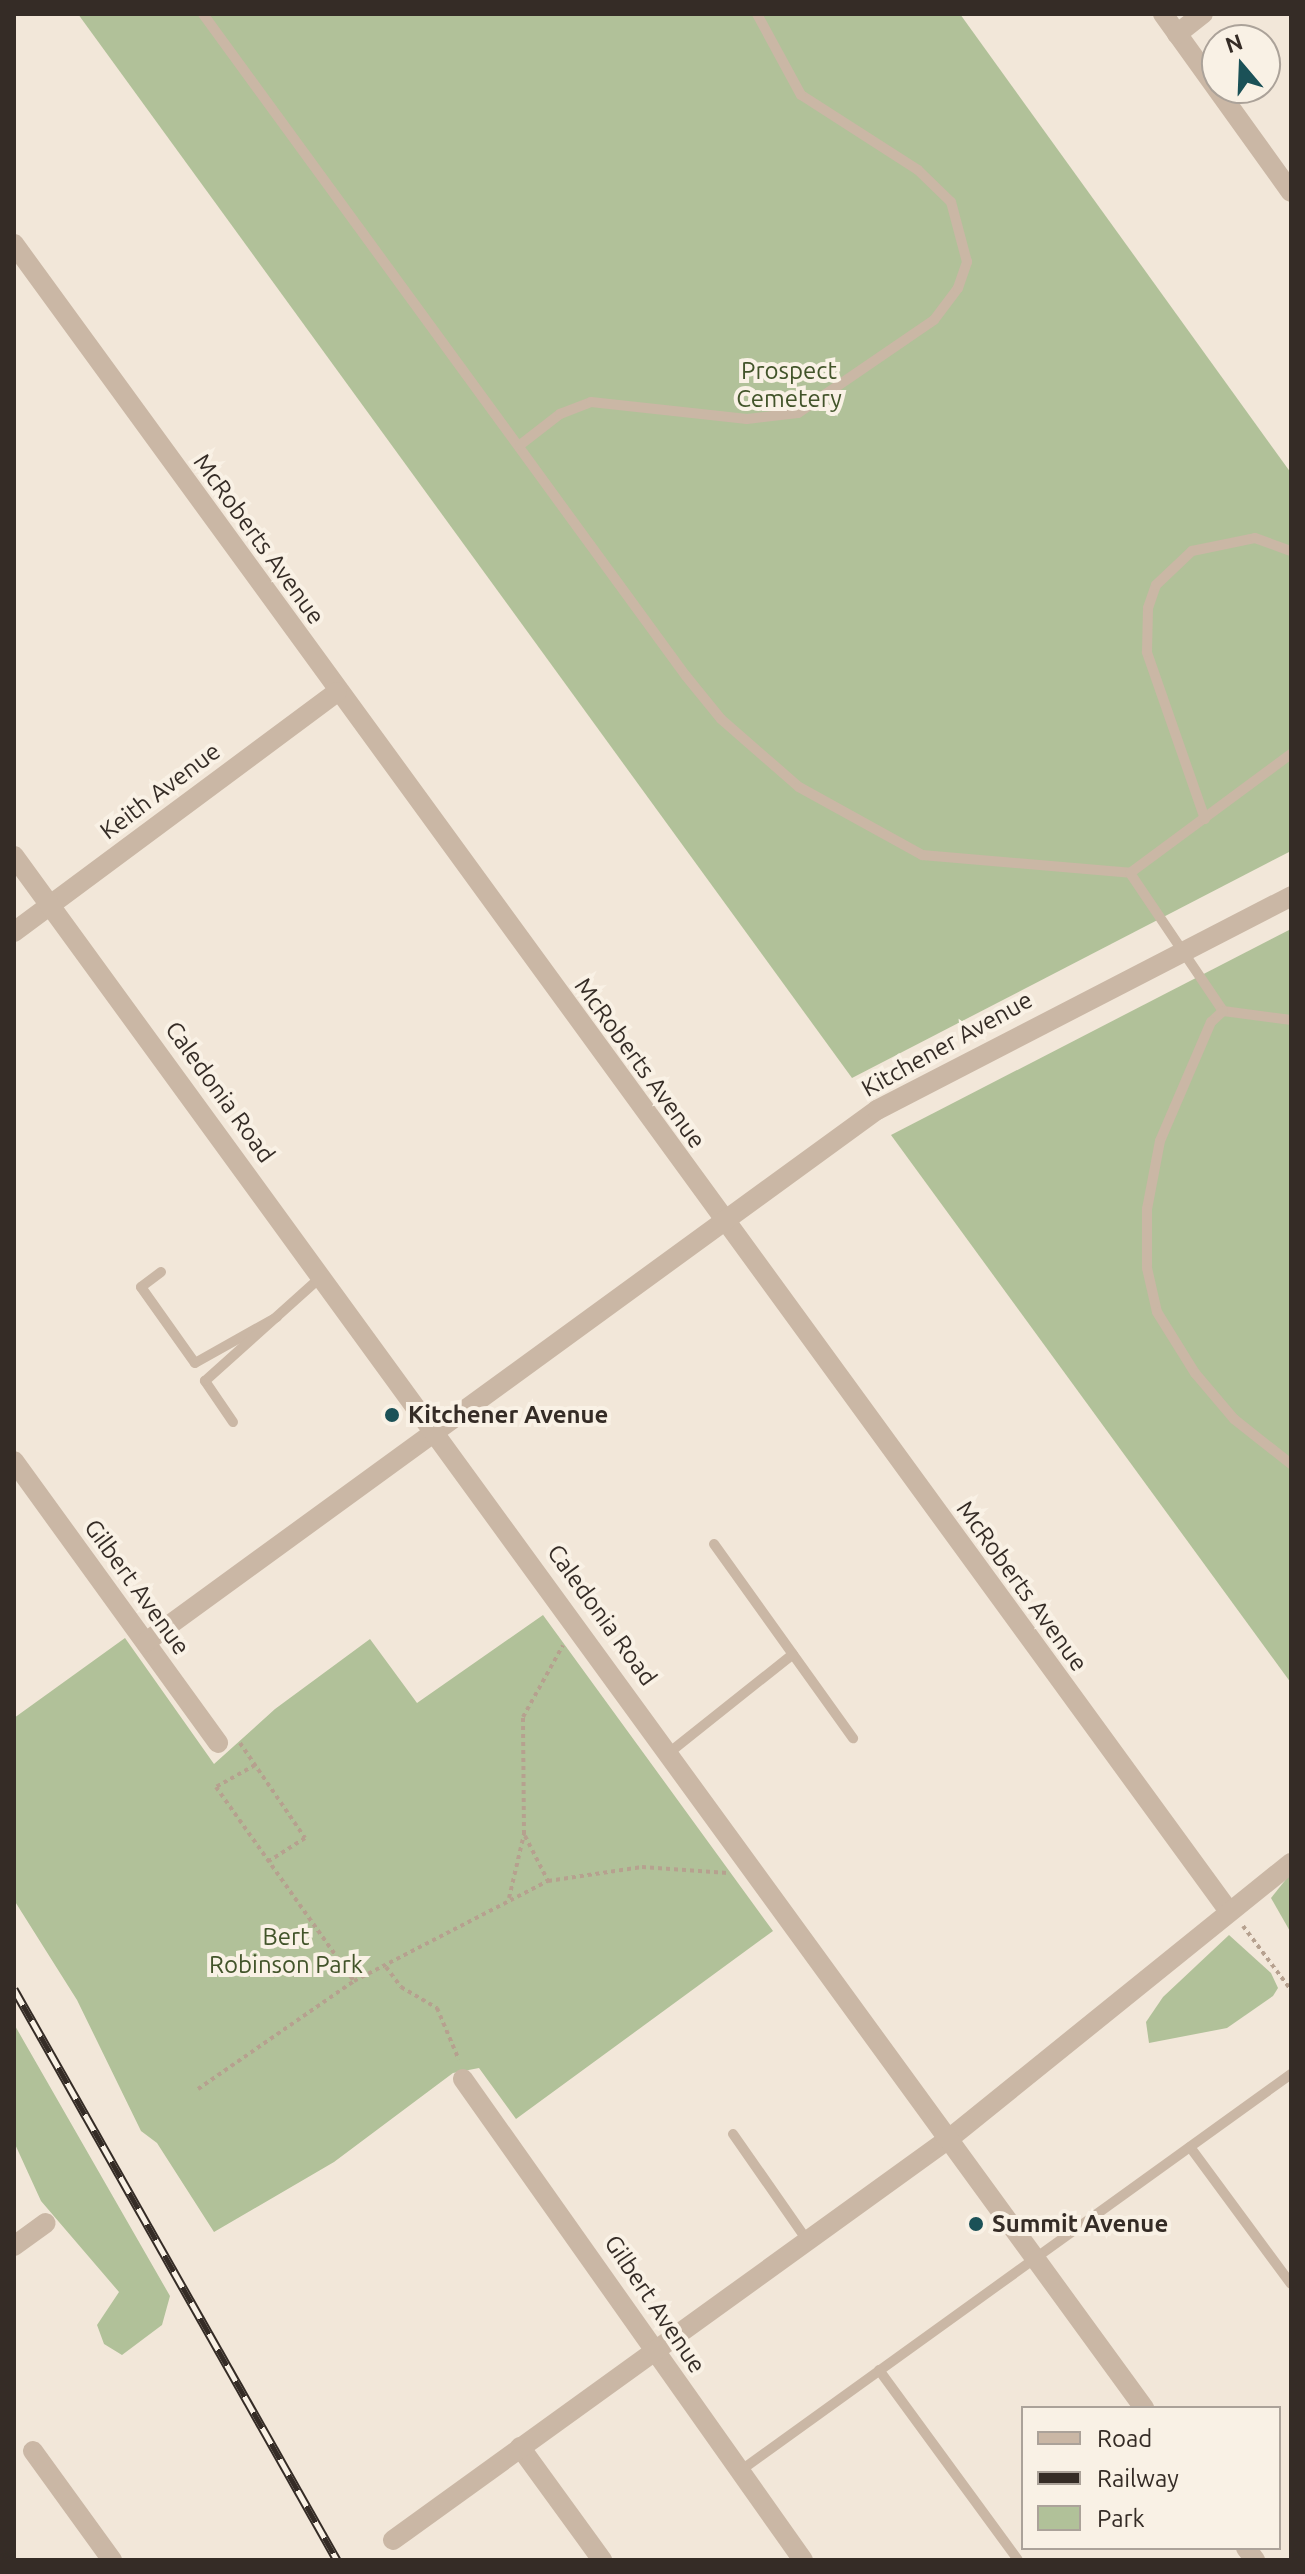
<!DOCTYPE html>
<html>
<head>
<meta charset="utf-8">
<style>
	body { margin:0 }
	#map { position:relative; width:1305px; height:2574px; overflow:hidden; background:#f2e7d9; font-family:Ubuntu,sans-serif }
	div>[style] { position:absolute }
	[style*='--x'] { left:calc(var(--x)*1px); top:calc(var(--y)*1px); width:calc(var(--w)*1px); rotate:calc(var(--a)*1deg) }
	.green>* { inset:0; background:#b1c199 }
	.path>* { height:4px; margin-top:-2px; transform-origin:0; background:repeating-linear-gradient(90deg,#b6a18f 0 4px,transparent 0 8px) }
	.service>* { height:10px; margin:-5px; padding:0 5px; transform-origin:5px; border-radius:5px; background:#cab7a5 }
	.minor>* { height:20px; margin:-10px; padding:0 10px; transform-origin:10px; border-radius:10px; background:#cab7a5 }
	.tertiary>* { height:20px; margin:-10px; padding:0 10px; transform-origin:10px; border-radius:10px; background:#cab7a5 }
	.rail>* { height:9px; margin-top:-4.5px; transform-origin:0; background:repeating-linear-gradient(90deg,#f9f1e5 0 18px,#352c26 0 36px); box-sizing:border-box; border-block:2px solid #352c26 }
	.dots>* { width:22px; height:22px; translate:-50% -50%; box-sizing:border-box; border:4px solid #f9f1e5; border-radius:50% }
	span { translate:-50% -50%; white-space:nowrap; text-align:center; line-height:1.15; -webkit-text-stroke:8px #f9f1e5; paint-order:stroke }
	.park-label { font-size:24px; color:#42542a }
	.street-label { font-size:24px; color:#352c26 }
	.poi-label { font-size:24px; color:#352c26; font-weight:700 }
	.left { translate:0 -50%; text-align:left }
	.frame { position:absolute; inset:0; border:16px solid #352c26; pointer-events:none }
	.legend { position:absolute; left:1021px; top:2406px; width:260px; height:144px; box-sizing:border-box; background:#f9f1e5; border:2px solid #aba299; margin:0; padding:10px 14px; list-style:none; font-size:24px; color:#352c26 }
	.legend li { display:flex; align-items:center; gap:16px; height:40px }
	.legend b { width:40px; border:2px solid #aba299 }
	.north { position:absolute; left:1201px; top:24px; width:80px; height:80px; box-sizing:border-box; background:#f9f1e5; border:2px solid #aba299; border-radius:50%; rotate:341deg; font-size:22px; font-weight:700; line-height:32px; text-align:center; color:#352c26 }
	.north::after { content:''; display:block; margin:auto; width:28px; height:36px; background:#1b5157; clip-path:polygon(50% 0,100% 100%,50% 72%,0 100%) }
</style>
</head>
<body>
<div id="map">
	<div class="green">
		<i style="clip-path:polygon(78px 14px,960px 14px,1291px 473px,1291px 851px,852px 1078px)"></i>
		<i style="clip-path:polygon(1291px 929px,1291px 1683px,891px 1135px)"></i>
		<i style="clip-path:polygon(543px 1615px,773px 1931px,516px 2119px,479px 2068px,453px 2073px,334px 2162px,214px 2232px,157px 2143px,141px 2131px,77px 2000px,14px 1900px,14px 1718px,125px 1638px,214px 1764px,275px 1709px,370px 1639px,417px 1703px)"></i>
		<i style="clip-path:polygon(1291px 1873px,1291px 1933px,1271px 1898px)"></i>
		<i style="clip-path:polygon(1229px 1935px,1271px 1973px,1278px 1988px,1273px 1996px,1227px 2028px,1149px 2043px,1146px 2022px,1163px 1997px)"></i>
		<i style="clip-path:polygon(14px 2024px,170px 2296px,162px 2325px,122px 2355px,104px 2344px,97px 2325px,119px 2292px,41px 2201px,14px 2142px)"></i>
	</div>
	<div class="path">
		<i style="--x:240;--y:1743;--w:115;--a:55.6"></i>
		<i style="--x:305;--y:1838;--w:43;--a:147.4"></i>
		<i style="--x:255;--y:1765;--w:45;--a:150.6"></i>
		<i style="--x:216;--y:1787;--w:238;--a:54.6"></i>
		<i style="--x:525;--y:1836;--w:51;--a:62.9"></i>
		<i style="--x:509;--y:1898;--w:66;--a:-76.8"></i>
		<i style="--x:524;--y:1834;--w:117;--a:-90.5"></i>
		<i style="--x:523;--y:1717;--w:82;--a:-60.9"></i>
		<i style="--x:1243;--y:1926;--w:80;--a:53.1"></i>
		<i style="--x:386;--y:1967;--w:25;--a:53"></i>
		<i style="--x:401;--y:1987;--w:42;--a:30.3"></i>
		<i style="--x:437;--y:2008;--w:56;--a:67.1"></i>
		<i style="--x:198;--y:2089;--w:190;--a:-34.7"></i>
		<i style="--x:354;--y:1981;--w:218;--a:-27.3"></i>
		<i style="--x:548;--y:1881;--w:95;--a:-8.5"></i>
		<i style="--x:642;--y:1867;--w:86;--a:4"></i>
	</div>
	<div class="service">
		<i style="--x:203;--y:14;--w:819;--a:53.89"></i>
		<i style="--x:686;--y:676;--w:55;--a:50.9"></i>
		<i style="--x:721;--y:719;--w:103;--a:41.1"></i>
		<i style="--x:799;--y:787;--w:141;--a:28.9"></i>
		<i style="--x:922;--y:855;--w:209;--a:4.9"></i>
		<i style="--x:1130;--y:873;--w:200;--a:-36.5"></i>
		<i style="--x:520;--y:445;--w:51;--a:-37.8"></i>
		<i style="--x:560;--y:414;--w:33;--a:-21"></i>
		<i style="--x:591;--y:402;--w:157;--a:6.2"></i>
		<i style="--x:747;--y:419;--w:51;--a:-6.7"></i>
		<i style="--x:798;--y:413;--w:165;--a:-34.4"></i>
		<i style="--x:934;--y:320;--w:40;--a:-53"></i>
		<i style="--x:958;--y:288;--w:28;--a:-71"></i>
		<i style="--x:967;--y:262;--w:62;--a:-104.9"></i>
		<i style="--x:951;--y:202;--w:46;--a:-135.9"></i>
		<i style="--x:918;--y:170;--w:139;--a:-147.3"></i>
		<i style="--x:801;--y:95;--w:92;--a:-118.5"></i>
		<i style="--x:1205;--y:819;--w:177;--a:-109.2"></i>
		<i style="--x:1147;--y:652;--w:44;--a:-88.7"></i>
		<i style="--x:1148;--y:608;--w:24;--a:-71"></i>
		<i style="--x:1156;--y:585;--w:50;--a:-43.4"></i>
		<i style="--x:1192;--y:551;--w:64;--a:-11.7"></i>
		<i style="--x:1255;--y:538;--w:38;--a:20"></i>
		<i style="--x:1130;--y:873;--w:166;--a:56"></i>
		<i style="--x:1223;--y:1011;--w:69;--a:7.5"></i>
		<i style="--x:1223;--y:1011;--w:16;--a:137"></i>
		<i style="--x:1211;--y:1022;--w:129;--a:113.2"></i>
		<i style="--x:1160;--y:1141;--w:69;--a:100.8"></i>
		<i style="--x:1147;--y:1209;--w:59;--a:90"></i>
		<i style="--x:1147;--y:1268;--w:45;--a:77.2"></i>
		<i style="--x:1157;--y:1312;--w:72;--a:58.1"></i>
		<i style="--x:1195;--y:1373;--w:60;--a:49.7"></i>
		<i style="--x:1234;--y:1419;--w:73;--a:38.3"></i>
		<i style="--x:161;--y:1272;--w:25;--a:143"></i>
		<i style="--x:141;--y:1287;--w:93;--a:54.6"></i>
		<i style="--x:195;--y:1363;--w:94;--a:-29.3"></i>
		<i style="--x:233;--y:1422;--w:50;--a:-124.3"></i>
		<i style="--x:205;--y:1381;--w:156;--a:-41.9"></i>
		<i style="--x:714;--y:1544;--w:239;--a:54.4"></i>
		<i style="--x:670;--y:1752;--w:157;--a:-38.5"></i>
		<i style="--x:733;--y:2134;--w:129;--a:55.1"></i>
		<i style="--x:1190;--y:2147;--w:170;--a:53.6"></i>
		<i style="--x:879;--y:2370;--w:235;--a:53.8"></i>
		<i style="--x:740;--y:2471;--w:679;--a:-35.77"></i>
	</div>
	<div class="minor">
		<i style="--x:1163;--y:14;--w:219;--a:54.3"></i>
		<i style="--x:1177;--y:34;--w:33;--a:-38"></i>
		<i style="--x:14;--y:244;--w:2061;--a:53.92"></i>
		<i style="--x:14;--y:932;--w:402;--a:-36.6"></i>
		<i style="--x:14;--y:1461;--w:348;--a:54.1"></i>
		<i style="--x:146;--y:1642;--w:904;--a:-36.05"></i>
		<i style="--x:877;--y:1110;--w:466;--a:-27.3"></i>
		<i style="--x:463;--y:2079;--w:589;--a:54.75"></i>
		<i style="--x:14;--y:2246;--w:39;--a:-36"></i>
		<i style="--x:520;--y:2447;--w:140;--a:54"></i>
		<i style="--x:33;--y:2451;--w:135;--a:54.1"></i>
		<i style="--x:393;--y:2540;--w:687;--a:-35.82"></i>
		<i style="--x:950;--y:2138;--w:438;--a:-38.9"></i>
	</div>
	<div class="tertiary">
		<i style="--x:14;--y:856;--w:1920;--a:53.94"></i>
		<i style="--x:1246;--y:2548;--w:15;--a:53"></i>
	</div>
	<div class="rail">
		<i style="--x:14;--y:1989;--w:656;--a:60.5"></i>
	</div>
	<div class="dots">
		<i style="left:392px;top:1415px;background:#1b5157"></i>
		<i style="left:976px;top:2224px;background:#1b5157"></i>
	</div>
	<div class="park-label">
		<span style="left:789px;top:385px">Prospect<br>Cemetery</span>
		<span style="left:286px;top:1951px">Bert<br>Robinson Park</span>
	</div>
	<div class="street-label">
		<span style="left:259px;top:539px;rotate:54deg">McRoberts Avenue</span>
		<span style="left:160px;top:791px;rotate:-37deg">Keith Avenue</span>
		<span style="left:947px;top:1044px;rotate:-29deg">Kitchener Avenue</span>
		<span style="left:640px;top:1063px;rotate:54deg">McRoberts Avenue</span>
		<span style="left:220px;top:1092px;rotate:54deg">Caledonia Road</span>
		<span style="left:1022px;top:1586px;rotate:54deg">McRoberts Avenue</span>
		<span style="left:137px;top:1587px;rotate:54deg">Gilbert Avenue</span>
		<span style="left:602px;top:1615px;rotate:54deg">Caledonia Road</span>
		<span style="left:655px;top:2304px;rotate:56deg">Gilbert Avenue</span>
	</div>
	<div class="poi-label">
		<span class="left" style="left:408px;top:1415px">Kitchener Avenue</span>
		<span class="left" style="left:992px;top:2224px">Summit Avenue</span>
	</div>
	<div class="frame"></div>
	<ul class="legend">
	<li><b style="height:10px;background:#cab7a5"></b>Road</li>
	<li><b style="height:10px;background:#352c26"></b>Railway</li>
	<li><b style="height:22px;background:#b1c199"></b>Park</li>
	</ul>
	<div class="north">N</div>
</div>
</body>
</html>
